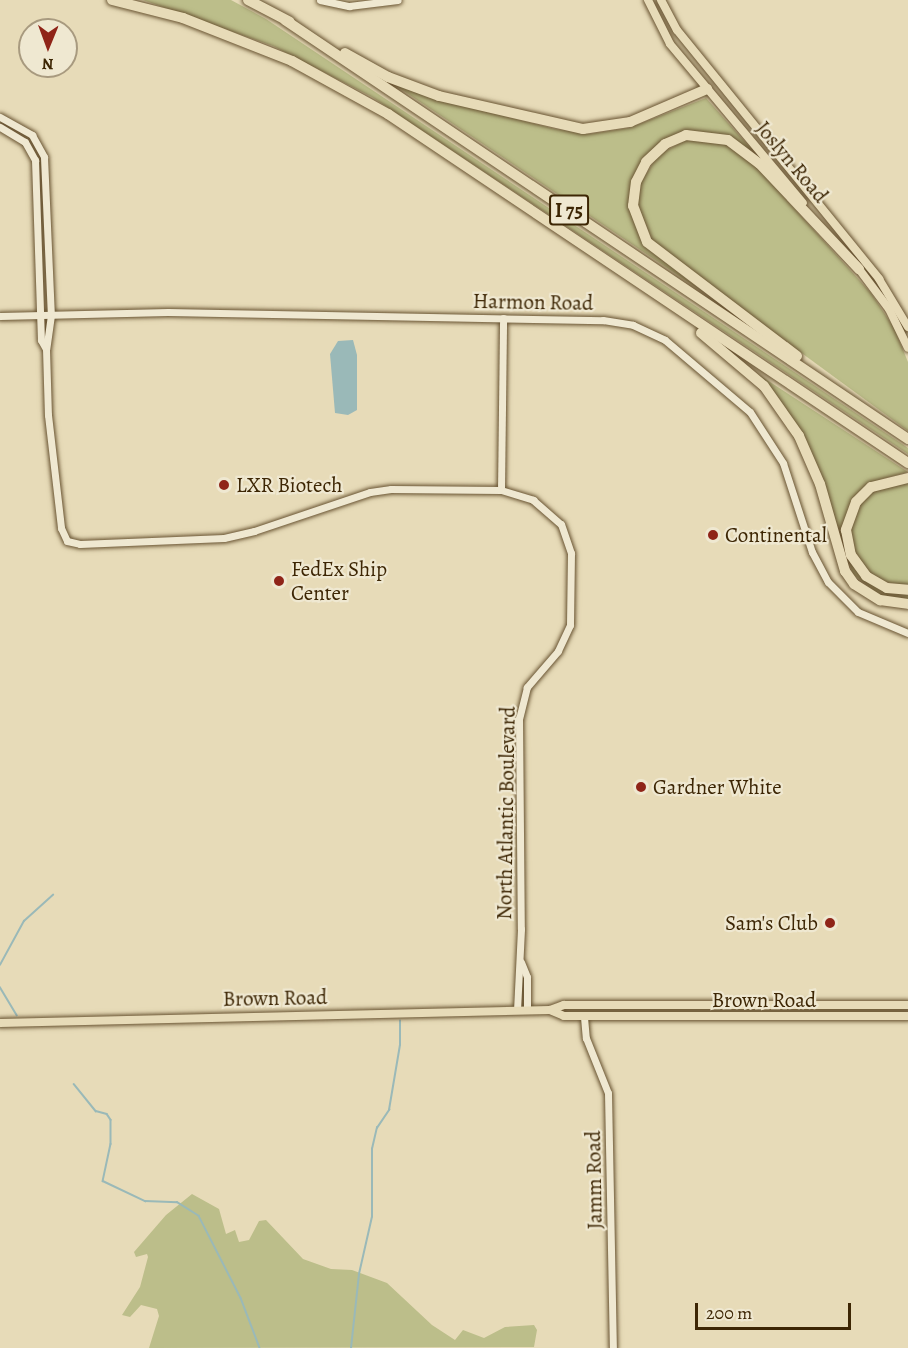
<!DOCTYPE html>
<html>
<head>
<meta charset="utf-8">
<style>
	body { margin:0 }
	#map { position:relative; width:908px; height:1348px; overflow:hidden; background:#e7dbb8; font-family:Alegreya,serif }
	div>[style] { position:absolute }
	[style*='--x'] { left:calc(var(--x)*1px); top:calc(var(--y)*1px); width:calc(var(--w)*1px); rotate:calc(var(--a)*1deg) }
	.green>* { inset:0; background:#bcbe8a }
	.water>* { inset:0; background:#9ab9b8 }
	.stream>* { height:1.5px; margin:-0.75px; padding:0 0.75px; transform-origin:0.75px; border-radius:0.75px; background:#9ab9b8 }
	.roads { filter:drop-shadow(0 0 2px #685331) drop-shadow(0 0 2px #685331) }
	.minor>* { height:7px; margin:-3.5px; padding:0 3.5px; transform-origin:3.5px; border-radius:3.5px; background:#efe8d1 }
	.major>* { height:8px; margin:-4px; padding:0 4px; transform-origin:4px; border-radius:4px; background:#e7dbb8 }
	.highway>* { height:10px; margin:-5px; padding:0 5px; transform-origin:5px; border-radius:5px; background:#e7dbb8 }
	.dots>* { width:16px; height:16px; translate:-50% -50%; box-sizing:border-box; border:3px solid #efe8d1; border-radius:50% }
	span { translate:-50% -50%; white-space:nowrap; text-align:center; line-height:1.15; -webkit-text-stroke:4.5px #efe8d1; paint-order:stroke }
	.shield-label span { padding:2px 4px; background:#efe8d1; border:2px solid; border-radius:4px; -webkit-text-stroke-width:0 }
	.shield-label { font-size:20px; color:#3d2604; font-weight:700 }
	.street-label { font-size:21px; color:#3d2604 }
	.poi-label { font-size:21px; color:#3d2604 }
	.left { translate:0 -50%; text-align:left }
	.right { translate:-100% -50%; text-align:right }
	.north { position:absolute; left:18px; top:18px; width:60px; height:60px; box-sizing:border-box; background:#efe8d1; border:2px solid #a89a7f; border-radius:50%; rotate:181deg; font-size:16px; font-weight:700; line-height:24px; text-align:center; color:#3d2604 }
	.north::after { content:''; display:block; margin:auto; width:21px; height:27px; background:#8f2418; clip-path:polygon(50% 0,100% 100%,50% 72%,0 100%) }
	.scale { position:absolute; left:695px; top:1303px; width:156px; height:27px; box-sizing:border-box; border:3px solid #3d2604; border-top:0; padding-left:8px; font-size:18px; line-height:21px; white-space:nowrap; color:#3d2604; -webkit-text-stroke:4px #efe8d1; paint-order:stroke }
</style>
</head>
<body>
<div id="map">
	<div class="green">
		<i style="clip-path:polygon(143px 0,231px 0,266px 19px,908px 448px,908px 454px,372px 97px,273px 46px)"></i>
		<i style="clip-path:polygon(392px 83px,437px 99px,555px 129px,589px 134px,629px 128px,706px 98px,753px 151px,720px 134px,698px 132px,649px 154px,631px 213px,646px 247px,703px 292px)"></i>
		<i style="clip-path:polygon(686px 140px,722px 142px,753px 163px,871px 293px,894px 328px,908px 362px,908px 431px,654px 245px,638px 205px,640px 184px,658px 155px)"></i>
		<i style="clip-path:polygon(750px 369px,908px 472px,882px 479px,849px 511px,851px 564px,908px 594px,908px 599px,880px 595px,853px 574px,824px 485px)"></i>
		<i style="clip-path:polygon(898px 482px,908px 482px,908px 587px,875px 579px,857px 560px,851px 529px,859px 506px,871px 493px)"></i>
		<i style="clip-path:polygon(192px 1194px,219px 1209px,226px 1234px,235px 1230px,239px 1242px,249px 1240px,259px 1221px,266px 1220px,303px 1259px,331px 1269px,352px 1270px,387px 1283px,432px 1325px,455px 1340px,463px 1330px,484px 1338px,505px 1327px,534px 1325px,537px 1330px,534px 1347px,149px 1348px,159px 1316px,157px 1309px,141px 1305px,130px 1317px,122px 1315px,140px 1287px,148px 1257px,147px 1254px,136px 1257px,134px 1252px,166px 1215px)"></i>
	</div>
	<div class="water">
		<i style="clip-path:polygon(353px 340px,357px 355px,357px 410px,348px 415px,335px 413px,330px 354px,338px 341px)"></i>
	</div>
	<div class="stream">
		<i style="--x:0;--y:965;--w:50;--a:-61.4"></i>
		<i style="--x:24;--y:921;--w:39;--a:-42"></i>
		<i style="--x:0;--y:987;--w:33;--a:59"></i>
		<i style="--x:74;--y:1084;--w:35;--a:51"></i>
		<i style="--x:96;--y:1111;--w:11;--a:15"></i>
		<i style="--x:107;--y:1114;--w:7;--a:56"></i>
		<i style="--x:111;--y:1120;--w:24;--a:90"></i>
		<i style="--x:111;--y:1144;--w:38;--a:102"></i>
		<i style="--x:103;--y:1181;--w:47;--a:25.5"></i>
		<i style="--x:145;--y:1201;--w:32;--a:2"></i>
		<i style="--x:177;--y:1202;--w:26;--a:32"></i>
		<i style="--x:199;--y:1216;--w:92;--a:62.9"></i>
		<i style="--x:241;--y:1298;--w:53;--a:69.2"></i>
		<i style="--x:351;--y:1348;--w:74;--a:-83.8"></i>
		<i style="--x:359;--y:1274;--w:58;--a:-77.2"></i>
		<i style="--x:372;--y:1217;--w:68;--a:-90"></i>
		<i style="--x:372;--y:1149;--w:22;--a:-77"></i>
		<i style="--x:377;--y:1128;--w:22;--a:-56"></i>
		<i style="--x:389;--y:1110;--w:66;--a:-80.4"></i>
		<i style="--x:400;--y:1045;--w:24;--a:-90"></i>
	</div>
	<div class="roads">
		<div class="minor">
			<i style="--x:320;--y:0;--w:30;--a:12"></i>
			<i style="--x:349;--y:6;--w:49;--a:-7"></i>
			<i style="--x:0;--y:117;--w:37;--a:29"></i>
			<i style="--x:32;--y:135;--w:25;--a:61"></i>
			<i style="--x:44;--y:157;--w:158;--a:87.5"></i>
			<i style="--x:51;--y:315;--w:34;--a:98"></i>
			<i style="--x:46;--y:349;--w:66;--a:88.3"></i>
			<i style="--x:48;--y:415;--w:114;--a:83.4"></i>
			<i style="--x:61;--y:528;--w:14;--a:65"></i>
			<i style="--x:67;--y:541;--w:13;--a:13"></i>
			<i style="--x:80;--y:544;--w:144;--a:-2.4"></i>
			<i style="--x:224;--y:538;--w:31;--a:-13"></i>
			<i style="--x:254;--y:531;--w:122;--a:-18.6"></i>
			<i style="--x:370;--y:492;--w:21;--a:-8"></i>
			<i style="--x:391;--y:489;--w:110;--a:0.5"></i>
			<i style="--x:501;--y:490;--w:34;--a:17"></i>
			<i style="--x:533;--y:500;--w:37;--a:41"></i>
			<i style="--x:561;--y:524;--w:31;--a:71"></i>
			<i style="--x:571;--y:553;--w:72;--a:90.8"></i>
			<i style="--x:570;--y:625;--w:29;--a:115"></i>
			<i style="--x:558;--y:651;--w:48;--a:130.7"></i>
			<i style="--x:527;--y:687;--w:32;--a:104"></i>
			<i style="--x:519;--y:718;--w:211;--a:89.5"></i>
			<i style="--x:521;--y:929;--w:81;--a:92.8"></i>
			<i style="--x:0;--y:127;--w:29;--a:31"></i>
			<i style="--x:25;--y:142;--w:21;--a:61"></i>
			<i style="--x:35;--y:160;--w:180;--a:88.1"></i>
			<i style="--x:41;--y:340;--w:10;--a:61"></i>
			<i style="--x:0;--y:316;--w:168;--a:-1.4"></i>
			<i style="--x:168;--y:312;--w:435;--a:1.1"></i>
			<i style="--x:603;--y:320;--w:30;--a:9"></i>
			<i style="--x:633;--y:325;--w:35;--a:25"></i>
			<i style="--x:665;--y:340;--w:111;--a:40.3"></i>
			<i style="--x:750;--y:412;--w:61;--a:57.1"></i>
			<i style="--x:783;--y:463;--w:94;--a:72"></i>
			<i style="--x:812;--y:552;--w:34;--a:62"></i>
			<i style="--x:828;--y:582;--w:42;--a:45"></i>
			<i style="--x:858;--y:612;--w:54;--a:22.8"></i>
			<i style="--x:501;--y:490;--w:172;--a:-89.3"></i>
			<i style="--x:521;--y:962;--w:16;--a:68"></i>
			<i style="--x:527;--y:977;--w:33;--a:90"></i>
			<i style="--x:584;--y:1017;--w:21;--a:85"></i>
			<i style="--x:586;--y:1038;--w:59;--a:68.2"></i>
			<i style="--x:608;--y:1093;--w:255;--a:88.9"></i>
		</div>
		<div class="major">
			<i style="--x:648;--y:0;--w:49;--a:63.4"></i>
			<i style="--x:670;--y:44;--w:207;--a:50.1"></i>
			<i style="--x:661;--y:0;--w:34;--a:62"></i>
			<i style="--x:677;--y:30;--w:321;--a:50.9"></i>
			<i style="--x:879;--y:279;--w:56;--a:58.9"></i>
			<i style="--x:856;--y:265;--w:55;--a:53.1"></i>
			<i style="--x:889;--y:309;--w:43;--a:64"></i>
			<i style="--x:550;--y:1010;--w:15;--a:23"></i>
			<i style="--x:564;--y:1016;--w:344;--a:0"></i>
			<i style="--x:0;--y:1023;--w:550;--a:-1.35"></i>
			<i style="--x:550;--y:1010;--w:15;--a:-20"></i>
			<i style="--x:564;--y:1005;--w:344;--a:0"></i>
		</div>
		<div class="highway">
			<i style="--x:112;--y:0;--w:73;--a:14.2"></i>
			<i style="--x:183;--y:18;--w:117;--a:21.5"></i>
			<i style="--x:292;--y:61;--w:110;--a:28.9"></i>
			<i style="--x:388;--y:114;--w:626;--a:33.87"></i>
			<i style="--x:248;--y:0;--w:47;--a:27.6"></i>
			<i style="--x:285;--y:20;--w:751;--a:33.92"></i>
			<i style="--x:345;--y:53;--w:49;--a:29.2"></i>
			<i style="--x:388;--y:77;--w:54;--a:20.4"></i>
			<i style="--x:439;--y:96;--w:148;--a:12.9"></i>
			<i style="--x:583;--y:129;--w:48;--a:-8.5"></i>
			<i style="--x:630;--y:122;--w:84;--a:-23.2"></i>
			<i style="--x:701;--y:333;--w:82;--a:40.1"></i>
			<i style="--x:764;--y:386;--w:61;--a:55"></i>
			<i style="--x:799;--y:436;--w:52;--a:66.4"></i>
			<i style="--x:820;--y:484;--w:91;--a:74"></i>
			<i style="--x:845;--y:571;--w:16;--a:55"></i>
			<i style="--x:854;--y:584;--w:31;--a:32"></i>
			<i style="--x:880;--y:600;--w:28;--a:8"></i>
			<i style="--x:797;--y:356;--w:188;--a:-142.8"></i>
			<i style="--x:647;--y:242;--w:39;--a:-111"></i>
			<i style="--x:633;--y:206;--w:24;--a:-83"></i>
			<i style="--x:636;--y:182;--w:22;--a:-63"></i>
			<i style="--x:646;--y:162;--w:26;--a:-43"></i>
			<i style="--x:665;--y:144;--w:23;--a:-23"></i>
			<i style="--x:686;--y:135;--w:42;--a:6.8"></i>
			<i style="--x:728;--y:140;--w:39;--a:37"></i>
			<i style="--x:759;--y:163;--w:146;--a:46.7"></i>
			<i style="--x:908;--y:478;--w:38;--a:166"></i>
			<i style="--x:871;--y:487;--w:21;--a:135"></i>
			<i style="--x:856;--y:502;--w:30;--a:110"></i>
			<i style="--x:846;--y:530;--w:25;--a:79"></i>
			<i style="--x:851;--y:555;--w:26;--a:54"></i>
			<i style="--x:866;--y:576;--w:24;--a:30"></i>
			<i style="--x:887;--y:588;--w:21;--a:5"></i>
		</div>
	</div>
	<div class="dots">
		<i style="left:224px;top:485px;background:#8f2418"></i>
		<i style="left:713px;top:535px;background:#8f2418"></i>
		<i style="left:279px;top:581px;background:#8f2418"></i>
		<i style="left:641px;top:787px;background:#8f2418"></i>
		<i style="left:830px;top:923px;background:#8f2418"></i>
	</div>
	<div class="shield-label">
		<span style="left:569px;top:210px">I 75</span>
	</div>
	<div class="street-label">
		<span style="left:792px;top:162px;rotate:50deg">Joslyn Road</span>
		<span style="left:533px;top:302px;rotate:1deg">Harmon Road</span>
		<span style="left:506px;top:813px;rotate:-89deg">North Atlantic Boulevard</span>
		<span style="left:275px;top:998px;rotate:-1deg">Brown Road</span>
		<span style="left:764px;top:1000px">Brown Road</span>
		<span style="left:594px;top:1180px;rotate:-91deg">Jamm Road</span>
	</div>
	<div class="poi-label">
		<span class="left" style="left:236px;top:485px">LXR Biotech</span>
		<span class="left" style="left:725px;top:535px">Continental</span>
		<span class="left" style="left:291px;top:581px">FedEx Ship<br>Center</span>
		<span class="left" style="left:653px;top:787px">Gardner White</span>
		<span class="right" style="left:818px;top:923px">Sam's Club</span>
	</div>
	<div class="north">N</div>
	<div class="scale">200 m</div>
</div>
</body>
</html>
